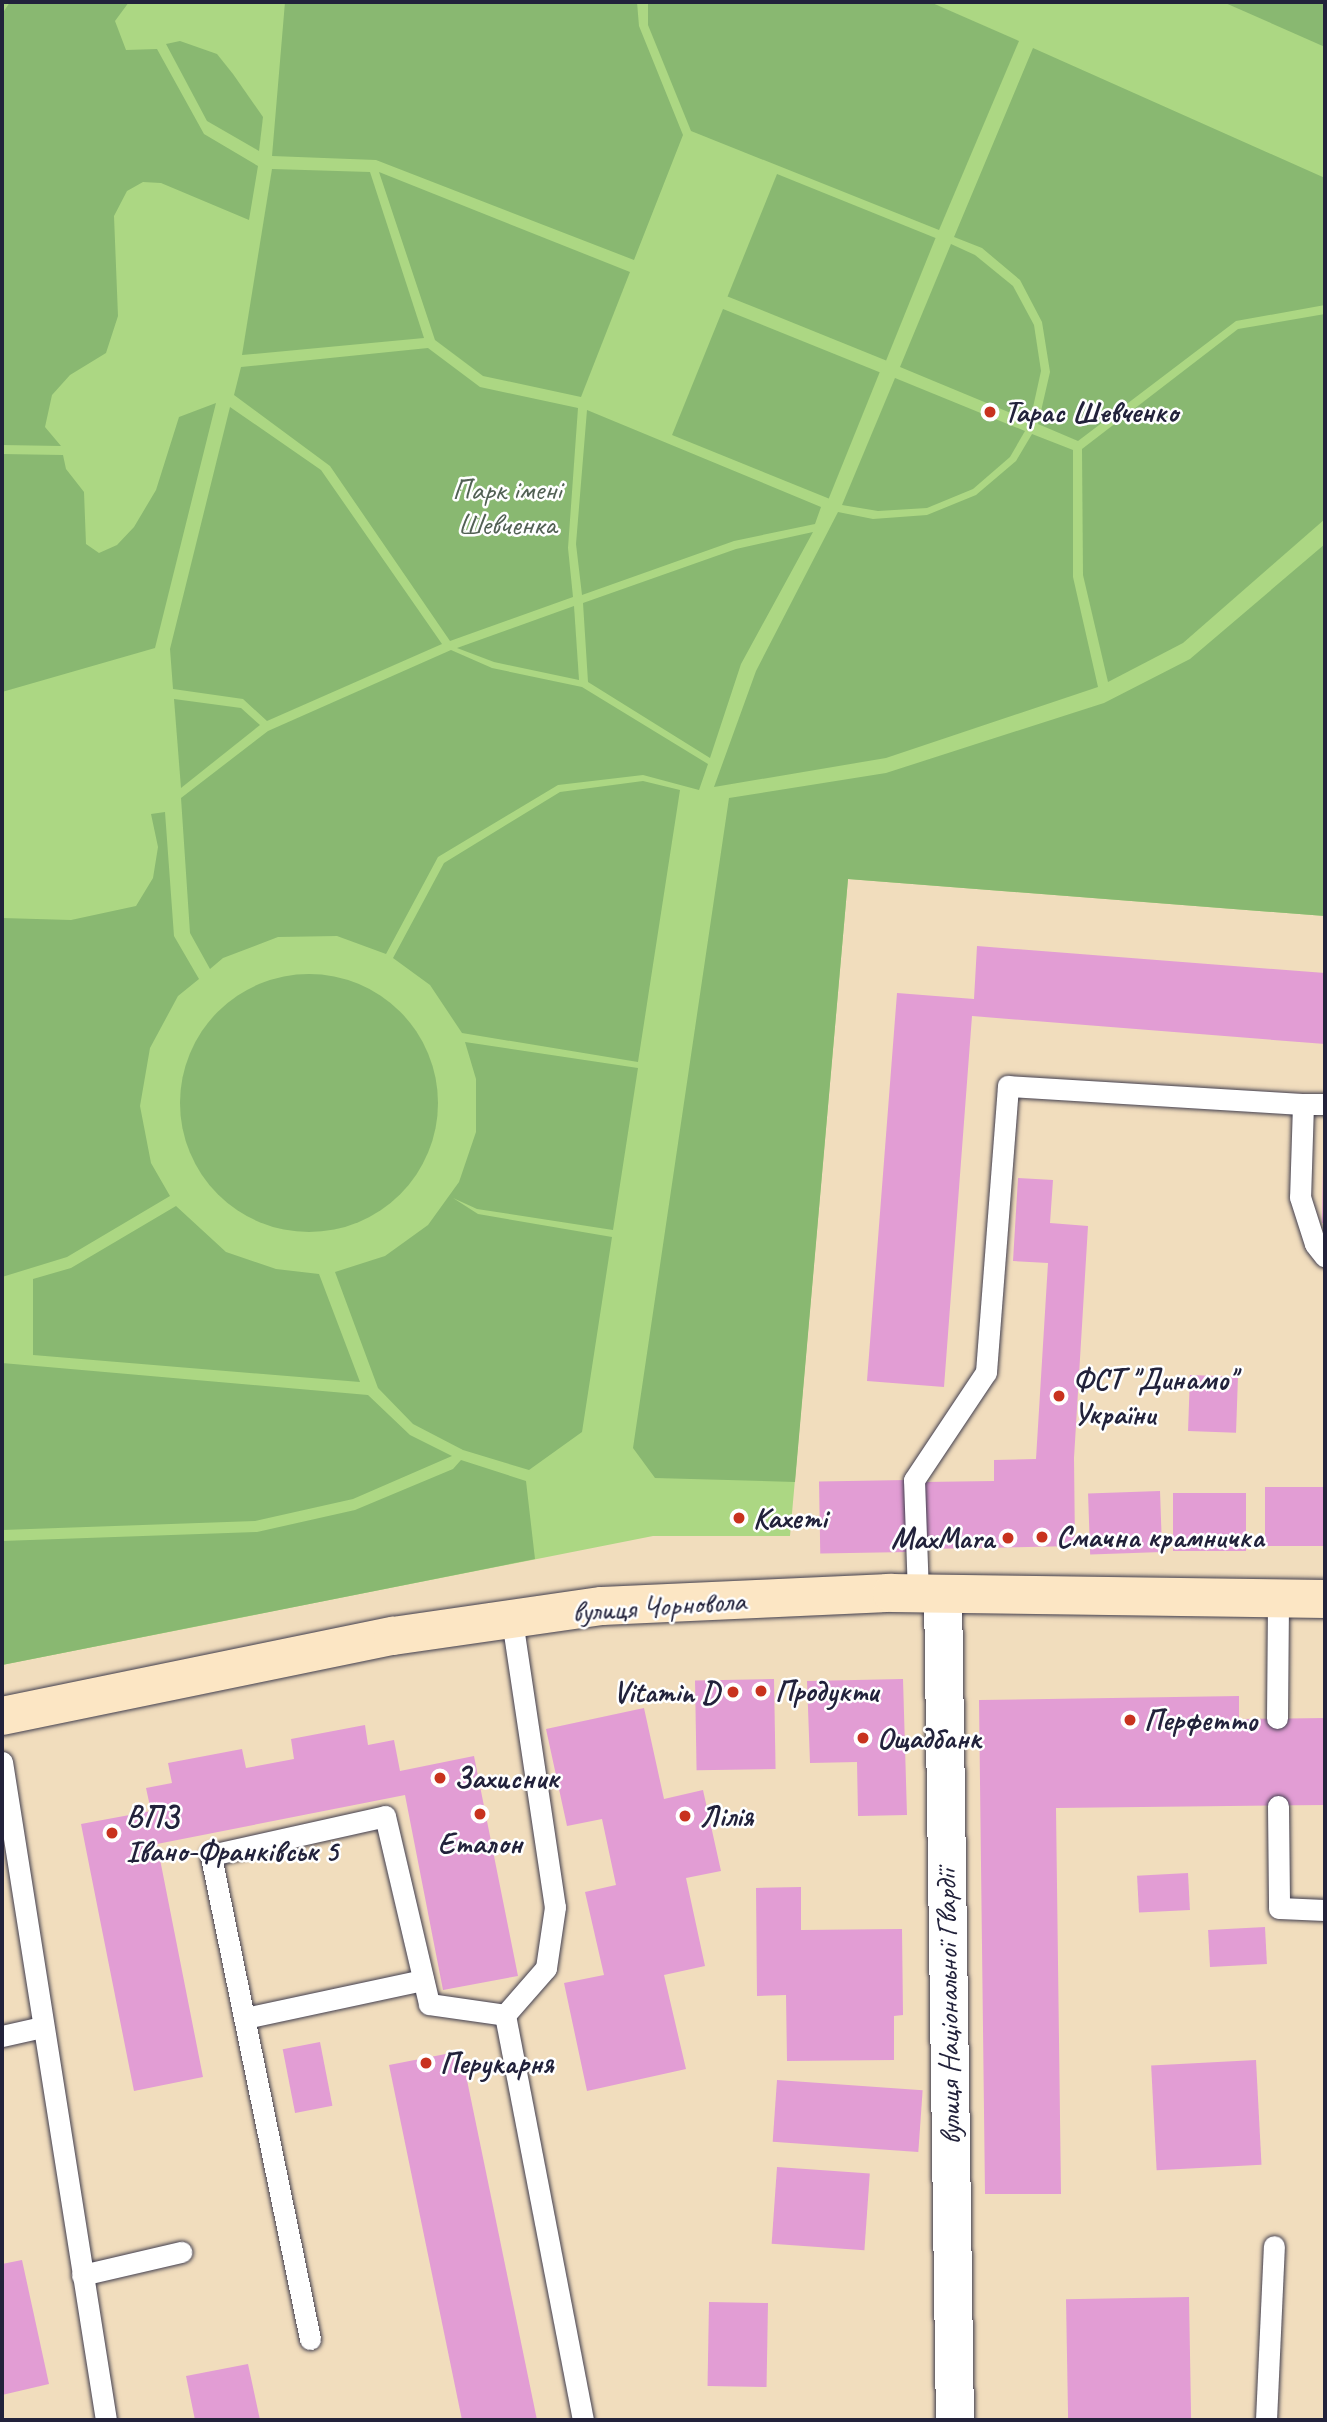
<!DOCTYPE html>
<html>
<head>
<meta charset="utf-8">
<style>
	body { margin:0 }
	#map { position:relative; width:1327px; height:2422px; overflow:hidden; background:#f1ddbd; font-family:Caveat,sans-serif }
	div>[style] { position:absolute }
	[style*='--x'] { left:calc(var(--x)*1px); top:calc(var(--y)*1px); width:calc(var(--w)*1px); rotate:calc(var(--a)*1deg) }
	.green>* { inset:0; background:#acd783 }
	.forest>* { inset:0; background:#89b871; transform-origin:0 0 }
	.round { border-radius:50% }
	.building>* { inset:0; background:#e29dd4; transform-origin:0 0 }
	.roads { filter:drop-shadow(0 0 2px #413e4e) drop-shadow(0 0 2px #413e4e) }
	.lane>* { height:21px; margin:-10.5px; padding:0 10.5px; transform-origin:10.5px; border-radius:10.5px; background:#fff }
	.street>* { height:38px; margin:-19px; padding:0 19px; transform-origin:19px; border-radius:19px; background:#fff }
	.secondary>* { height:38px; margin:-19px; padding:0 19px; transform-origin:19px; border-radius:19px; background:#fce6c4 }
	.dots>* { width:19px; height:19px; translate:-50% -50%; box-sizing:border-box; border:4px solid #fff; border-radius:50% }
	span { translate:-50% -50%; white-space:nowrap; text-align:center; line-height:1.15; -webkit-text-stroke:5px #fff; paint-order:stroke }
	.poi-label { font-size:30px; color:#22223b; font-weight:700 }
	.left { translate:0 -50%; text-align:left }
	.right { translate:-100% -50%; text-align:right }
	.park-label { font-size:30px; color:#526154 }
	.street-label { font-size:30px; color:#22223b }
	.frame { position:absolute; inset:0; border:4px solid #22223b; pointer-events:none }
</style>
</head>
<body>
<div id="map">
	<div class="green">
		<i style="clip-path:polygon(2px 2px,1325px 2px,1325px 916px,848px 879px,790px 1536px,653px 1536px,2px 1665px)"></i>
	</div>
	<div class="forest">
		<i style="clip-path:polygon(10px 2px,129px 2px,115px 21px,126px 50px,157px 49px,204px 134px,258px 166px,249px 220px,161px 183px,143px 182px,127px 191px,114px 216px,118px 316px,106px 353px,70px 375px,52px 395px,45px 427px,61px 446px,2px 445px,2px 14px)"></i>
		<i style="clip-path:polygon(285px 2px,637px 2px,639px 26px,683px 135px,634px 260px,376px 160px,272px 156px)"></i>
		<i style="clip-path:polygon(648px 2px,930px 2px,1019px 41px,939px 230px,691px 131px,648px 25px)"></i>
		<i style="clip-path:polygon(1223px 2px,1325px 2px,1325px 47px)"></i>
		<i style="clip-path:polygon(180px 41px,217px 54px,233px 74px,263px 117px,259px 151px,207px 121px,166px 44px)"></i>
		<i style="clip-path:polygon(1033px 48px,1325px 178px,1325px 305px,1236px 321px,1078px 441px,1038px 424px,1050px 372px,1042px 322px,1020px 280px,982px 248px,954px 237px)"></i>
		<i style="clip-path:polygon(272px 169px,370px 172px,424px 338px,242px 355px)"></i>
		<i style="clip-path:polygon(379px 172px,630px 272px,581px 397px,483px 376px,435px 340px)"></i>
		<i style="left:777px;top:174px;width:171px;height:132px;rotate:22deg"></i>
		<i style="clip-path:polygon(951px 244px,975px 255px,1013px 286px,1034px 325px,1041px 371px,1030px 421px,900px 367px)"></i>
		<i style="left:723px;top:309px;width:169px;height:136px;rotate:22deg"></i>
		<i style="clip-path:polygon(1325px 314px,1325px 519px,1183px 643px,1108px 682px,1083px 575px,1082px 449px,1238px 329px)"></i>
		<i style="clip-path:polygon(428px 348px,480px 387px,578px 408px,568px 548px,573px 597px,450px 641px,330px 466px,234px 395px,241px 367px)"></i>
		<i style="clip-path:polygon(895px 378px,1025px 431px,1010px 457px,973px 489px,927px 508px,878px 511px,842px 505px)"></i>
		<i style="clip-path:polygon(216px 403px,155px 648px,2px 692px,2px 454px,63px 455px,66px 469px,84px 492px,86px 544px,99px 553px,117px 545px,134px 527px,156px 490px,179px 417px)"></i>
		<i style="clip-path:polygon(230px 407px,321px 470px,442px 644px,267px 721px,243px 699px,173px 689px,170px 649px)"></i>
		<i style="clip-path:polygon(587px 410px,821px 507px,815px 524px,734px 541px,582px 595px,576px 544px)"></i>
		<i style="clip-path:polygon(1032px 434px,1073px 450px,1073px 577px,1098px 687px,886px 758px,714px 787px,756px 671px,838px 512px,873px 519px,927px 515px,976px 495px,1016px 461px)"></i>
		<i style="clip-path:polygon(813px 532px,741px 664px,710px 758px,588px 682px,583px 603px,736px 549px)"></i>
		<i style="clip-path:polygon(1325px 544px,1325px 916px,848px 879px,795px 1482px,655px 1478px,633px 1448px,729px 798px,886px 773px,1104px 703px,1190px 659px)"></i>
		<i style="clip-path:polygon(574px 606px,579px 680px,494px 662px,457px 648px)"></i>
		<i style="clip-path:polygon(451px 650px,492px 668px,582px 687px,708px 764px,699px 790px,643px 775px,558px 785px,438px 857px,386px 954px,337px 936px,278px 937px,223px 958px,210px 969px,190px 933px,181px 798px,268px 731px)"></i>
		<i style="clip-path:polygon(174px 699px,241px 708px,260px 725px,181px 788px)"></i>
		<i style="clip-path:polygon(643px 781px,680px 790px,638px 1062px,462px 1033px,430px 985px,393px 958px,444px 863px,560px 792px)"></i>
		<i style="clip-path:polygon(165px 812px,174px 936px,199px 979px,178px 996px,150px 1048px,140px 1106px,151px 1163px,170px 1196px,67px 1257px,2px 1277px,2px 918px,71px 920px,136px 906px,153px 878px,158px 847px,151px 814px)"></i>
		<i class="round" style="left:180px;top:974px;width:258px;height:258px"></i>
		<i style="clip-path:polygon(465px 1042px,638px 1068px,613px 1230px,477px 1209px,453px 1198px,478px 1214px,612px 1237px,582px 1432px,529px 1470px,463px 1450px,413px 1424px,378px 1388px,335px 1272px,385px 1256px,428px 1225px,459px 1182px,476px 1132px,476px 1079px)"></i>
		<i style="clip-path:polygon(176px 1206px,226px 1252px,276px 1269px,319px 1274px,360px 1382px,33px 1355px,33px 1279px,71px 1268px)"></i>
		<i style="clip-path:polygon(2px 1363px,368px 1395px,410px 1435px,452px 1456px,353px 1499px,255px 1521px,2px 1530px)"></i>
		<i style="clip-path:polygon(461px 1460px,526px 1481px,535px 1559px,2px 1665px,2px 1541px,257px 1532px,355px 1510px,453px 1469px)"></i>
	</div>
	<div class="building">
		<i style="clip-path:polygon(977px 946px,1325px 973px,1325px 1044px,972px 1016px,944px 1387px,867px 1381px,897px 993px,974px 999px)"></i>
		<i style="clip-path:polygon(1323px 1164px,1325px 1223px,1322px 1223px)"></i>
		<i style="clip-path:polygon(1018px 1178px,1053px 1180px,1050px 1223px,1088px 1226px,1074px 1458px,1075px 1546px,925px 1549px,924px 1482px,994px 1481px,994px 1460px,1036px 1459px,1048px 1263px,1013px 1261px)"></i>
		<i style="left:1190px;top:1375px;width:48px;height:56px;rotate:2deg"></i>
		<i style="left:907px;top:1480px;width:72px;height:88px;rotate:89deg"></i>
		<i style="left:1325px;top:1487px;width:59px;height:60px;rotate:90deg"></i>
		<i style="left:1160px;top:1491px;width:61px;height:72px;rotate:88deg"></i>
		<i style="left:1173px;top:1493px;width:73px;height:58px"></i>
		<i style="left:774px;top:1679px;width:90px;height:79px;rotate:89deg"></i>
		<i style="clip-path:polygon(903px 1679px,907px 1815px,858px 1816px,857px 1762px,810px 1763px,807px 1681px)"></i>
		<i style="clip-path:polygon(1239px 1696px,1239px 1719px,1325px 1718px,1325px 1805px,1056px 1808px,1061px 2194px,985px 2194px,979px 1700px)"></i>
		<i style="clip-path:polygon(644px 1708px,664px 1799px,703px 1790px,721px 1871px,686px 1878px,705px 1966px,664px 1975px,686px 2069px,587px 2091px,564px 1983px,604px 1975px,585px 1892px,616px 1885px,602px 1819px,567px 1826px,546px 1729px)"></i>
		<i style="clip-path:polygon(365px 1725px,368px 1745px,394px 1740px,400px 1771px,474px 1756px,518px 1976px,443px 1990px,405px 1795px,157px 1844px,203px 2077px,134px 2091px,81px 1824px,151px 1811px,146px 1788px,172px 1783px,168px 1763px,242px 1749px,246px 1768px,294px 1759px,291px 1739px)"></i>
		<i style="left:1188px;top:1873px;width:37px;height:51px;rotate:87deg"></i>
		<i style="clip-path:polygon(801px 1887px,801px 1930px,902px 1929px,903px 2015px,894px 2016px,894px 2060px,787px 2061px,786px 1995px,757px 1996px,756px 1888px)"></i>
		<i style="left:1265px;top:1927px;width:37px;height:57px;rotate:87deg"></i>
		<i style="left:320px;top:2042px;width:65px;height:38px;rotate:79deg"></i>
		<i style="clip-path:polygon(461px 2051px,494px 2211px,537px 2420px,462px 2420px,389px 2065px)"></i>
		<i style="left:1256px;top:2060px;width:105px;height:105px;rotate:87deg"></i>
		<i style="left:777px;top:2080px;width:146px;height:62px;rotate:4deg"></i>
		<i style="left:777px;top:2167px;width:93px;height:77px;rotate:4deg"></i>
		<i style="clip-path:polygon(22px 2260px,49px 2384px,2px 2395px,2px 2264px)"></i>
		<i style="left:1189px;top:2297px;width:123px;height:123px;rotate:89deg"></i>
		<i style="left:709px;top:2302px;width:59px;height:84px;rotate:1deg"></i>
		<i style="clip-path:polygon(248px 2364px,260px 2420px,195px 2420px,186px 2376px)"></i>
	</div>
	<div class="roads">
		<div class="lane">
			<i style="--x:1325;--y:1104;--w:22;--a:180"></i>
			<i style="--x:1303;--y:1104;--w:93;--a:91.8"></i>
			<i style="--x:1300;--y:1197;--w:49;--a:72.3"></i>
			<i style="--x:1315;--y:1244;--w:16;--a:52"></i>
			<i style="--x:918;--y:1594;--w:114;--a:-92"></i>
			<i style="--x:914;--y:1480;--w:130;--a:-56.3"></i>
			<i style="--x:986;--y:1372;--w:287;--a:-85.6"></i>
			<i style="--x:1008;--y:1086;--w:296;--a:3.5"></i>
			<i style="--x:512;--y:1620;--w:290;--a:81.5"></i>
			<i style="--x:555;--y:1907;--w:62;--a:98.4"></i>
			<i style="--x:546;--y:1968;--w:62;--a:131.1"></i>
			<i style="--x:505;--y:2015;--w:412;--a:79.1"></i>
			<i style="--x:1277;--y:1718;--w:118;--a:-89.5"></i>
			<i style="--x:2;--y:1762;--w:666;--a:81.02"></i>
			<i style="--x:1278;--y:1806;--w:102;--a:89.4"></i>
			<i style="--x:1279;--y:1908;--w:46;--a:2.5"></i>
			<i style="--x:245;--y:2018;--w:182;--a:-12.1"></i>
			<i style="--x:2;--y:2036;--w:41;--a:-12.7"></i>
			<i style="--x:82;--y:2275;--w:102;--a:-13.1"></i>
			<i style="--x:310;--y:2339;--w:494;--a:-101.6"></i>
			<i style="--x:211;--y:1855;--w:178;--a:-12.6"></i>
			<i style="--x:385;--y:1816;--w:193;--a:76.8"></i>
			<i style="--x:429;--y:2004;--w:77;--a:8.2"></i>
			<i style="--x:1266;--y:2420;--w:174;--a:-87.4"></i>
		</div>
		<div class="street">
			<i style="--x:943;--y:1594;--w:826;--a:89.17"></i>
		</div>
		<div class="secondary">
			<i style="--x:2;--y:1716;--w:399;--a:-11.6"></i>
			<i style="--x:393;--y:1636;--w:211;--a:-8.2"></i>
			<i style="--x:602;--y:1606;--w:290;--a:-2.6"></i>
			<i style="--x:892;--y:1593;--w:433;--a:0.8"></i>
		</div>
	</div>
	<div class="dots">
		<i style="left:990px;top:412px;background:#c8321e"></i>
		<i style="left:1059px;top:1396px;background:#c8321e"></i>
		<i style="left:739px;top:1518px;background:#c8321e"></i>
		<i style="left:1042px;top:1537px;background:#c8321e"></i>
		<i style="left:1008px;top:1538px;background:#c8321e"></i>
		<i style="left:761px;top:1691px;background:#c8321e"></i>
		<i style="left:733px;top:1692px;background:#c8321e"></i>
		<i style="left:1130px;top:1720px;background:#c8321e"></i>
		<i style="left:863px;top:1738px;background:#c8321e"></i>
		<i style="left:440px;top:1778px;background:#c8321e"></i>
		<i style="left:480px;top:1814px;background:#c8321e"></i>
		<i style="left:685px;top:1816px;background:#c8321e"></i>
		<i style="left:112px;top:1833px;background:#c8321e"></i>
		<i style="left:426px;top:2063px;background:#c8321e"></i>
	</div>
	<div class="poi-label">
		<span class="left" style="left:1004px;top:412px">Тарас Шевченко</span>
		<span class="left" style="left:1073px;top:1396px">ФСТ "Динамо"<br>України</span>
		<span class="left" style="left:753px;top:1518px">Кахеті</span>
		<span class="left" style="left:1056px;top:1537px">Смачна крамничка</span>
		<span class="right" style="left:994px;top:1538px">MaxMara</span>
		<span class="left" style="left:775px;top:1691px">Продукти</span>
		<span class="right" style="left:719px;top:1692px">Vitamin D</span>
		<span class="left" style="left:1144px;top:1720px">Перфетто</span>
		<span class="left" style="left:877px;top:1738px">Ощадбанк</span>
		<span class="left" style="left:454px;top:1778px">Захисник</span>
		<span class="left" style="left:126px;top:1833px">ВПЗ<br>Івано-Франківськ 5</span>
		<span class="left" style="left:699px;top:1816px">Лілія</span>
		<span style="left:480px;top:1843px">Еталон</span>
		<span class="left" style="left:440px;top:2063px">Перукарня</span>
	</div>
	<div class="park-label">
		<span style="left:507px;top:506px">Парк імені<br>Шевченка</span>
	</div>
	<div class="street-label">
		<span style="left:659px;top:1606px;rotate:-4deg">вулиця Чорновола</span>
		<span style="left:948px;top:2007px;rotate:-91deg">вулиця Національної Гвардії</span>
	</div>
	<div class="frame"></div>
</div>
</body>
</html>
